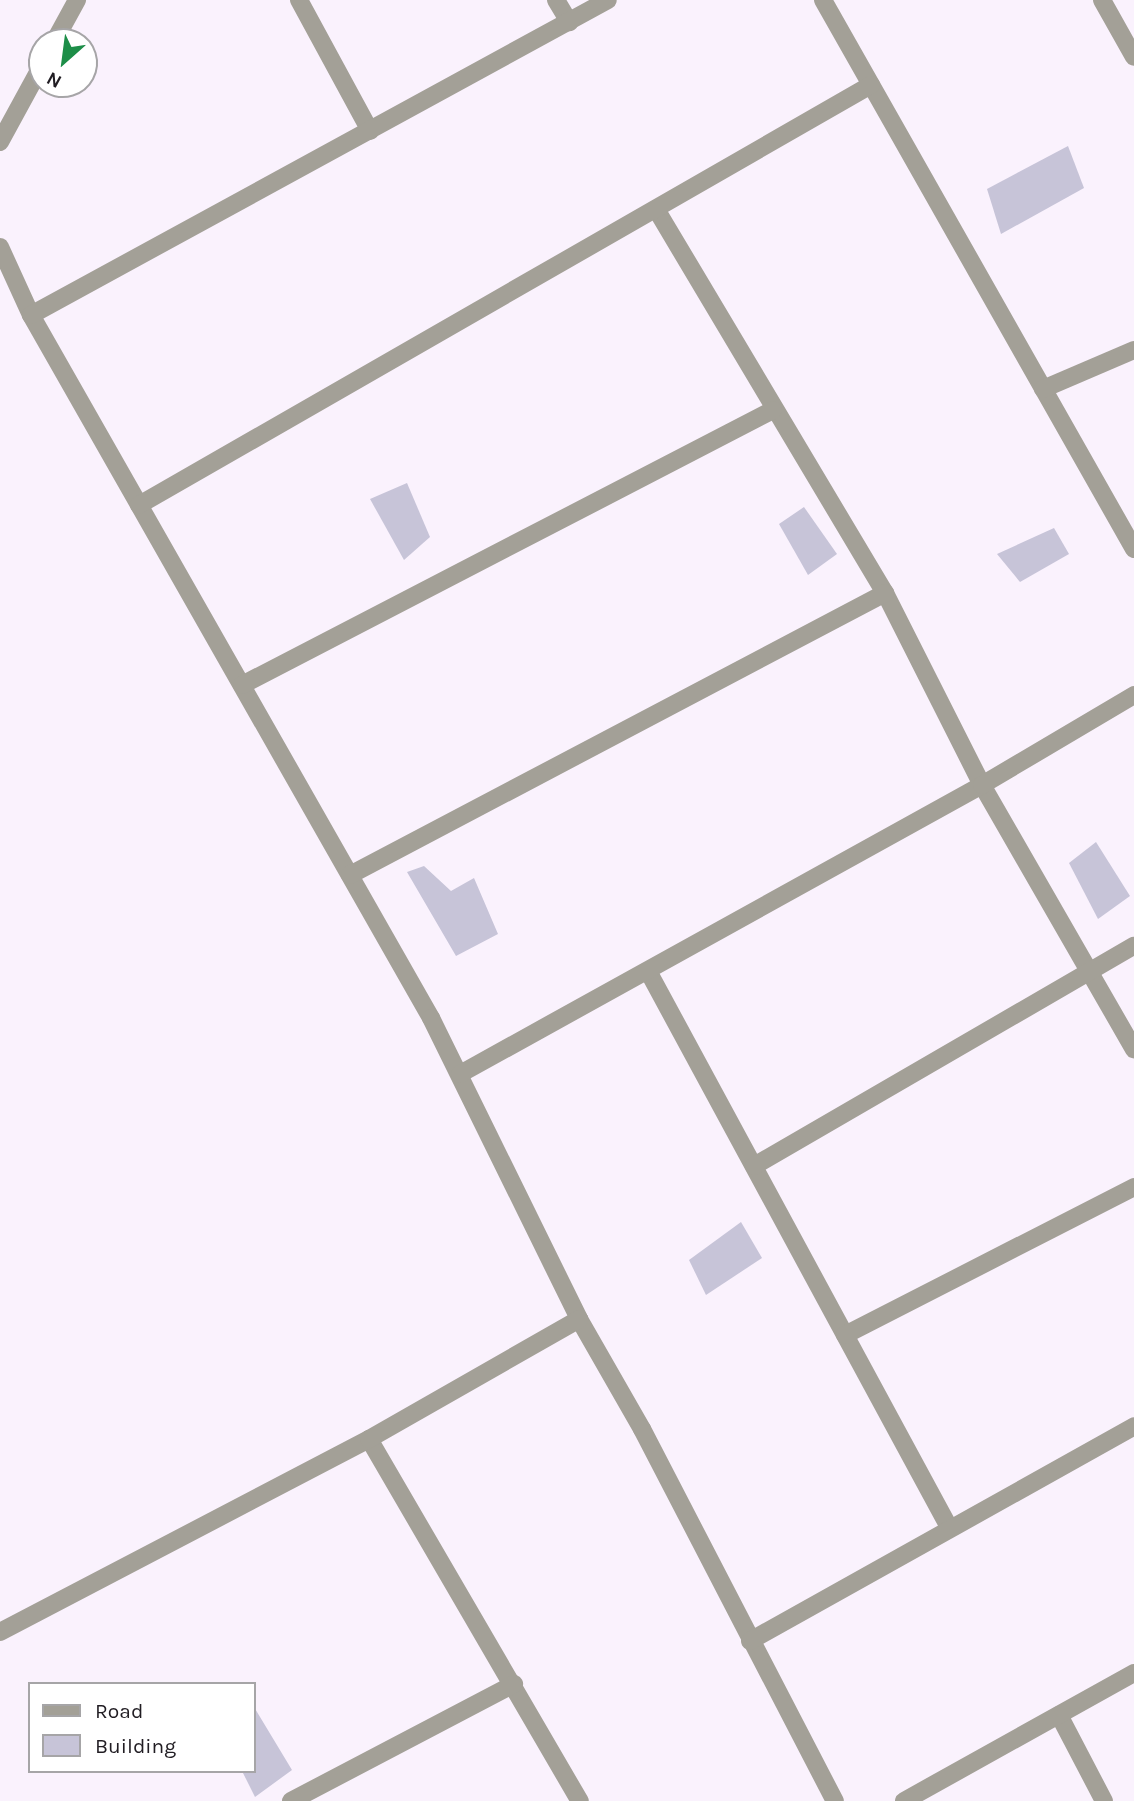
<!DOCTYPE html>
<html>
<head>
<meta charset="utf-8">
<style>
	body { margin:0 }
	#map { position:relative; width:1134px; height:1801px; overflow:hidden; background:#faf2fd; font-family:Karla,sans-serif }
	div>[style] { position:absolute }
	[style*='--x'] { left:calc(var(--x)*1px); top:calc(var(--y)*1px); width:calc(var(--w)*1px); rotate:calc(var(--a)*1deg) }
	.building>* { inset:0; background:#c7c4d8 }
	.minor>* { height:18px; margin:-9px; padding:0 9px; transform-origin:9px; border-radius:9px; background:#a3a097 }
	span { translate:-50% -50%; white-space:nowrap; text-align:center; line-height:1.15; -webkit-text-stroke:5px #fff; paint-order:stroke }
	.legend { position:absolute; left:28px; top:1682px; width:228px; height:91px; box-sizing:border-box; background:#fff; border:2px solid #a6a5a7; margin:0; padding:9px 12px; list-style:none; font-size:21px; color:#211d23 }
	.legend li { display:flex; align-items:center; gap:14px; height:35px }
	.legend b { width:35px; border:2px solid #a6a5a7 }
	.north { position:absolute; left:28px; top:28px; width:70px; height:70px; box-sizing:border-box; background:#fff; border:2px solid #a6a5a7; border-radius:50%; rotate:208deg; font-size:19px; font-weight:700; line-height:28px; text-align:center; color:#211d23 }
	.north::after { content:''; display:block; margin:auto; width:24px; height:32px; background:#1d8e48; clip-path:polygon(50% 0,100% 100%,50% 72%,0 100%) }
</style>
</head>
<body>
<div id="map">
	<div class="building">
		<i style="clip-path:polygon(1068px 146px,1084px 188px,1001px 234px,987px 189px)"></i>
		<i style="clip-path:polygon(407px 483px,430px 537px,404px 560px,370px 499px)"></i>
		<i style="clip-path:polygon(804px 507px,837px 554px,808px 575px,779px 524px)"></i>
		<i style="clip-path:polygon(1054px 528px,1069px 554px,1020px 582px,997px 554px)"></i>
		<i style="clip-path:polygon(1096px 842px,1130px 896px,1098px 919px,1069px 863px)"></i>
		<i style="clip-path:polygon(424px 866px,451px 891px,474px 878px,498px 934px,456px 956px,407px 872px)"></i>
		<i style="clip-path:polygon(741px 1222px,762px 1258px,706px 1295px,689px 1260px)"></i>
		<i style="clip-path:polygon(254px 1707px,292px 1770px,255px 1797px,242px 1771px,254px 1771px)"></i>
	</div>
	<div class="minor">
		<i style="--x:299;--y:0;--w:149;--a:61.5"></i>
		<i style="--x:556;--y:0;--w:26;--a:59"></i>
		<i style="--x:823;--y:0;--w:631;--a:60.47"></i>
		<i style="--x:1102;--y:0;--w:65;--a:60.7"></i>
		<i style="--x:54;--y:42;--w:48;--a:-61.3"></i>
		<i style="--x:0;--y:142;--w:88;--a:-61.4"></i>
		<i style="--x:656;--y:209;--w:447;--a:59.2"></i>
		<i style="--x:885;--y:593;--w:215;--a:63.2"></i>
		<i style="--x:982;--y:785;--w:305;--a:60.1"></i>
		<i style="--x:0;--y:247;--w:75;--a:65.5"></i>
		<i style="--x:31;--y:315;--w:809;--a:60.36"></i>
		<i style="--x:431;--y:1018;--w:335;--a:63.8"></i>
		<i style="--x:579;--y:1319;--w:127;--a:60.2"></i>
		<i style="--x:642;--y:1429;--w:419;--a:62.6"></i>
		<i style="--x:31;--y:315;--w:657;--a:-28.63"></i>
		<i style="--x:1043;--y:389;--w:99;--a:-23.2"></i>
		<i style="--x:139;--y:505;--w:844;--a:-29.85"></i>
		<i style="--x:242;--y:685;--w:598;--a:-27.38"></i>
		<i style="--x:350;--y:875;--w:605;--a:-27.79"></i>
		<i style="--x:648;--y:971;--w:634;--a:61.58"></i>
		<i style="--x:460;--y:1074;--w:597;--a:-28.97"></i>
		<i style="--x:982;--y:785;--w:177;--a:-30.6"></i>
		<i style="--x:754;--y:1166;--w:439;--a:-30.1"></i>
		<i style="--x:845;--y:1335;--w:325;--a:-27.1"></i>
		<i style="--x:369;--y:1439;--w:419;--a:59.8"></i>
		<i style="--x:0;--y:1632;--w:416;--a:-27.6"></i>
		<i style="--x:369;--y:1439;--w:242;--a:-29.7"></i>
		<i style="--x:750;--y:1641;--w:440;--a:-29.2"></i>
		<i style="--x:1059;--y:1715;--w:97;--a:62.4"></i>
		<i style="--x:291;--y:1801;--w:252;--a:-27.7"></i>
		<i style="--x:904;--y:1801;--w:263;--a:-29.1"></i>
	</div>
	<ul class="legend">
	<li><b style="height:9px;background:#a3a097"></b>Road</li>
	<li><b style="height:19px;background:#c7c4d8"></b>Building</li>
	</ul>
	<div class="north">N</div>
</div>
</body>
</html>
